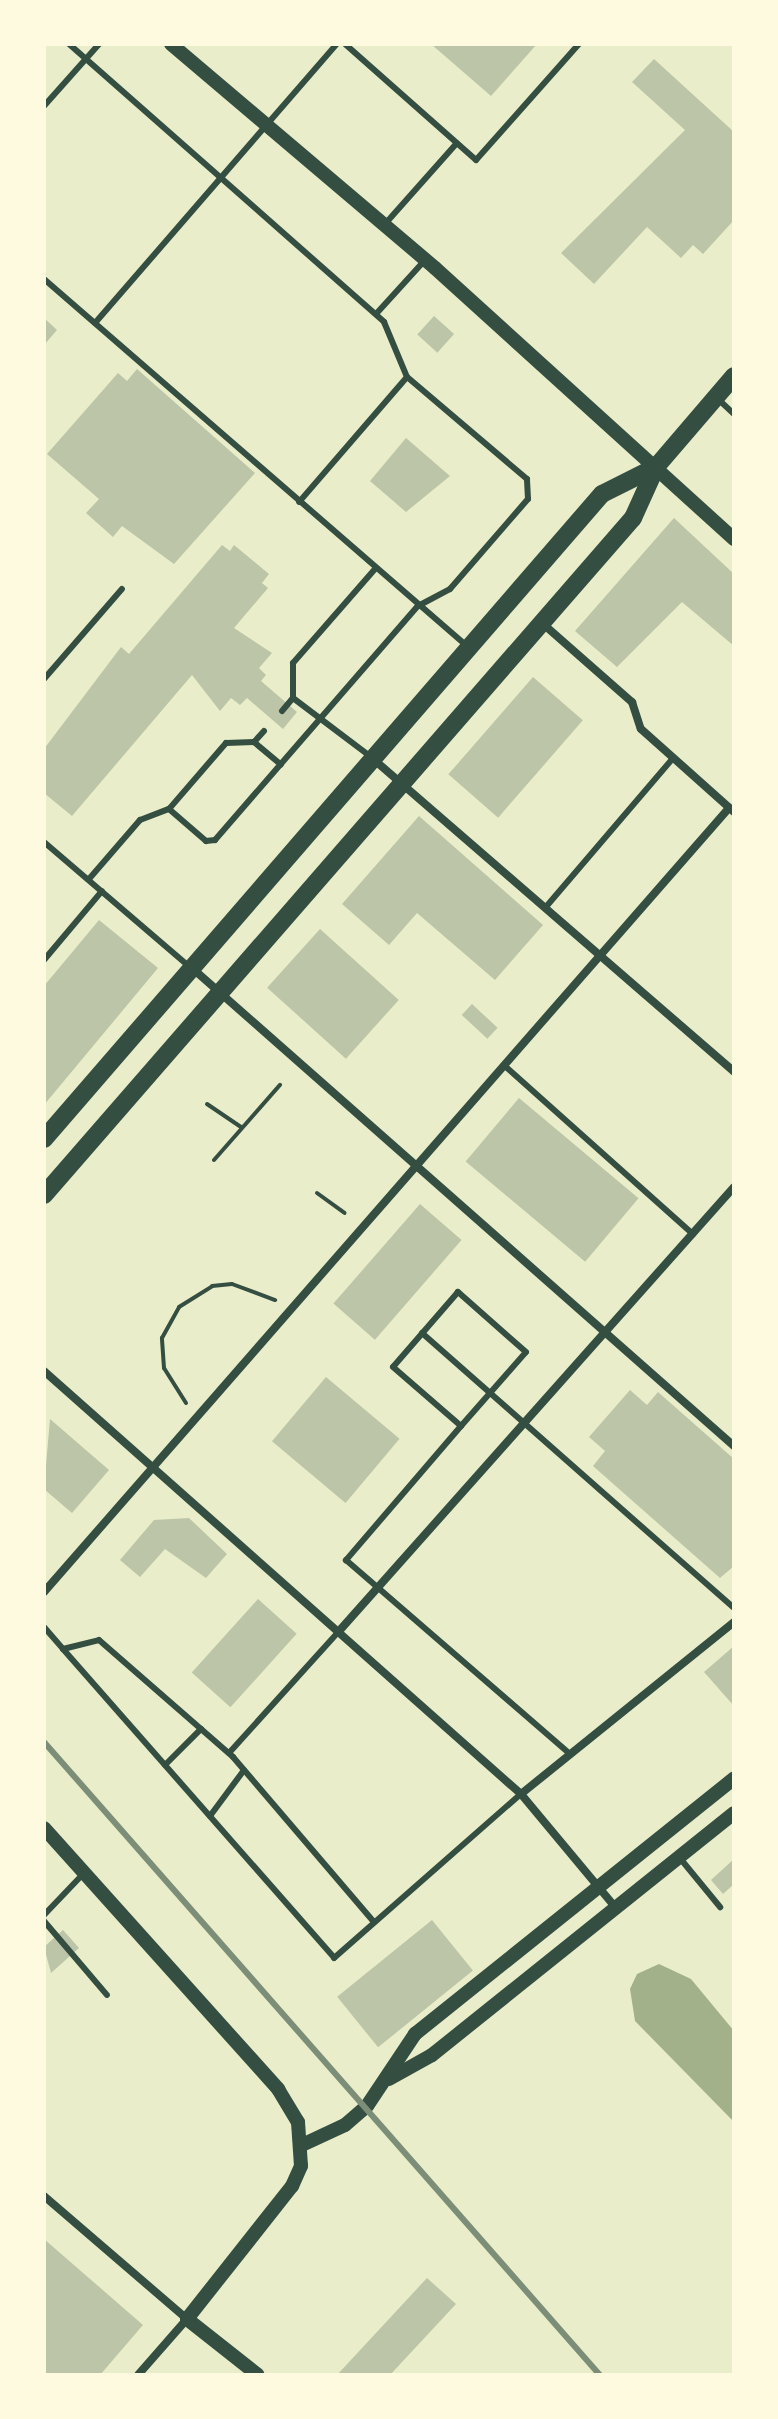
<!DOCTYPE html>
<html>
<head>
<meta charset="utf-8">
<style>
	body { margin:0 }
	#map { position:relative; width:778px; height:2419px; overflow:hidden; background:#e9edc9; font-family:Manrope,sans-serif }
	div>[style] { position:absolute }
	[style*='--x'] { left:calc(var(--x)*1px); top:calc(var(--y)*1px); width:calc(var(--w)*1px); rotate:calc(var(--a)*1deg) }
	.water>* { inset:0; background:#a3b18a }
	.building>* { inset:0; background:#bcc5a7; transform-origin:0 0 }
	.path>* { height:4px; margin:-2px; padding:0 2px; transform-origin:2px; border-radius:2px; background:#344e41 }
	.service>* { height:6px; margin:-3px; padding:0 3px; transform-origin:3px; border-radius:3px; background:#344e41 }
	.minor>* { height:8px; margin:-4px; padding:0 4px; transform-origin:4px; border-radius:4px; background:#344e41 }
	.tertiary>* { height:14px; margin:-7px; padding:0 7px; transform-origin:7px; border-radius:7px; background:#344e41 }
	.primary>* { height:18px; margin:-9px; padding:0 9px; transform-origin:9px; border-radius:9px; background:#344e41 }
	.rail>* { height:6px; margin:-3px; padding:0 3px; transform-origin:3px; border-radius:3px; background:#7c8e77 }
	span { translate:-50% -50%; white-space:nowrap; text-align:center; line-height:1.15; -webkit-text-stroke:8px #fefae0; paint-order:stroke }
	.frame { position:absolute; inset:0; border:46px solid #fefae0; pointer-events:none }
</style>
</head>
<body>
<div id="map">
	<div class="water">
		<i style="clip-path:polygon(659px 1964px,691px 1979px,734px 2031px,734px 2122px,635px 2021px,630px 1989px,637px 1974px)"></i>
	</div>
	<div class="building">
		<i style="clip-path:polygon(431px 44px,537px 44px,491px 96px)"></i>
		<i style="clip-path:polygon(654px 59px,734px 132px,734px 220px,703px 254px,693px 245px,681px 258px,647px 227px,594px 284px,561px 253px,685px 130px,632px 82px)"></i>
		<i style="left:434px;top:316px;width:27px;height:25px;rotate:42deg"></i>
		<i style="clip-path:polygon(44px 318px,57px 330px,44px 345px)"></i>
		<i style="clip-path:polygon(137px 369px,255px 473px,174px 564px,122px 526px,113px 537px,86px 513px,99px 499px,47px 454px,118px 373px,127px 381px)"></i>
		<i style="clip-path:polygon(406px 438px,450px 476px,406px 512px,370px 481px)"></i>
		<i style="clip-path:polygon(674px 518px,734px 574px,734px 646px,682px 602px,617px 667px,575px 631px)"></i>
		<i style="clip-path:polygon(222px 545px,230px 551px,234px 545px,269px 574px,262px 583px,268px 588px,234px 628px,272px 653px,259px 668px,266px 675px,261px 681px,297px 712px,283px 729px,247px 698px,240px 705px,231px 698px,220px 711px,192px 675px,72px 816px,44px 793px,44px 749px,121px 647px,129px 654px)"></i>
		<i style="left:533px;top:677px;width:66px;height:129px;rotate:41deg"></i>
		<i style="clip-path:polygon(419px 816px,543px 925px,495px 980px,417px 913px,389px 945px,342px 904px)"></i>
		<i style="clip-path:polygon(99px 920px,158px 968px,44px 1105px,44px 986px)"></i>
		<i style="left:320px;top:929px;width:106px;height:79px;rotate:42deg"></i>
		<i style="left:472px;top:1004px;width:35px;height:15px;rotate:43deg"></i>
		<i style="left:519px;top:1098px;width:156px;height:83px;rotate:40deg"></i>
		<i style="left:420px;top:1204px;width:55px;height:132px;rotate:41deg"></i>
		<i style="left:326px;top:1377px;width:96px;height:84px;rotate:40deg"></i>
		<i style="clip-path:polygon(630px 1390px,647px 1405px,658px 1392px,734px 1459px,734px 1566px,720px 1578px,593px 1466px,605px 1451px,589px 1437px)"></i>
		<i style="clip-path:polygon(50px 1419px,109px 1470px,72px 1513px,44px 1489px)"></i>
		<i style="clip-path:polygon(189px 1518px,227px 1554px,206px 1578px,165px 1549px,140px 1577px,120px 1560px,154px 1520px)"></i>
		<i style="left:258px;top:1599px;width:52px;height:99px;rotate:42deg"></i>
		<i style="clip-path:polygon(734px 1646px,734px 1706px,704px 1672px)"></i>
		<i style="clip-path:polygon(734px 1859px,734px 1884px,723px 1894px,711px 1880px)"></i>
		<i style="left:432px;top:1920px;width:65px;height:122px;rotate:51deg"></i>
		<i style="clip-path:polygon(63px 1930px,79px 1948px,51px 1973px,44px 1947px)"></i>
		<i style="clip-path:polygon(44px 2239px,143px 2325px,100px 2375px,44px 2375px)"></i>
		<i style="clip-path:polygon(427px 2278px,456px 2304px,390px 2375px,337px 2375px)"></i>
	</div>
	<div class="path">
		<i style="--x:207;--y:1104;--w:41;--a:34.1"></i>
		<i style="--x:214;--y:1160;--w:100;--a:-48.7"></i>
		<i style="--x:317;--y:1193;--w:34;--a:36"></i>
		<i style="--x:186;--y:1403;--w:41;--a:-122.2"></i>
		<i style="--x:164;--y:1368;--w:30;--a:-94"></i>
		<i style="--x:162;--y:1338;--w:35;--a:-61"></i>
		<i style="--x:179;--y:1307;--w:39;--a:-32"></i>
		<i style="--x:212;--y:1286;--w:20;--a:-6"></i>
		<i style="--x:232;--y:1284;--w:46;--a:20.4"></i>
	</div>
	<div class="service">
		<i style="--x:69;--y:44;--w:420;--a:41.4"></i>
		<i style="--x:384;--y:322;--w:60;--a:67.3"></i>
		<i style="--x:345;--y:44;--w:175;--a:41.5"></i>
		<i style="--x:476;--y:160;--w:155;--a:-48.4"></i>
		<i style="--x:44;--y:106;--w:83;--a:-48.4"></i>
		<i style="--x:385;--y:224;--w:108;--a:-48.4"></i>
		<i style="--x:44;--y:279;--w:560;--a:40.95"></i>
		<i style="--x:376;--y:314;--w:72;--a:-47.8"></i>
		<i style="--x:95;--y:323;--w:369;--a:-49.1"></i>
		<i style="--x:719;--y:400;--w:21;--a:43"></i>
		<i style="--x:44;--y:679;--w:119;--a:-49.1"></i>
		<i style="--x:293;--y:698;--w:96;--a:37"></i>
		<i style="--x:282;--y:711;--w:17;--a:-50"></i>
		<i style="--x:293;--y:698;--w:35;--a:-90"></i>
		<i style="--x:293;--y:663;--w:125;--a:-48.9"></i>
		<i style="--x:264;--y:731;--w:15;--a:132"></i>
		<i style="--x:254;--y:742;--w:28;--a:178"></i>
		<i style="--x:226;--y:743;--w:87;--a:130.8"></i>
		<i style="--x:169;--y:809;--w:49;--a:40.9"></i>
		<i style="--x:206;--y:841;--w:9;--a:-6"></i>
		<i style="--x:215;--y:840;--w:310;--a:-49.1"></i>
		<i style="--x:418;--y:606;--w:36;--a:-28"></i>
		<i style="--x:450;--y:589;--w:119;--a:-49.1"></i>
		<i style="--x:528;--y:499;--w:20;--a:-93"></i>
		<i style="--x:527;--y:479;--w:157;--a:-139.6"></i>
		<i style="--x:407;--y:377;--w:165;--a:130.8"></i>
		<i style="--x:254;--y:742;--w:35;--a:40"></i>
		<i style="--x:44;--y:842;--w:192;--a:40.6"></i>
		<i style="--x:89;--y:879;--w:78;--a:-49.2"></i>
		<i style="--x:140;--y:820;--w:31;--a:-21"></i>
		<i style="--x:545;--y:908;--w:197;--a:-49.5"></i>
		<i style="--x:44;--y:960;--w:90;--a:-50"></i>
		<i style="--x:506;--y:1067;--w:251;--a:41.8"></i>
		<i style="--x:422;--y:1333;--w:416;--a:41.4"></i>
		<i style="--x:461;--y:1426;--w:98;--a:-48.7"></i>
		<i style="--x:526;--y:1352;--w:91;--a:-138.6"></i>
		<i style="--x:458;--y:1292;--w:99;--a:130.9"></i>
		<i style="--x:393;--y:1367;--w:90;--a:40.9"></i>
		<i style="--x:461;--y:1426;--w:177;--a:130.6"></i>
		<i style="--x:346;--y:1560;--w:296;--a:40.9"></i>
		<i style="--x:44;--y:1627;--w:29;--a:49"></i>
		<i style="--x:63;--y:1649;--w:37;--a:-14"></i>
		<i style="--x:99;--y:1640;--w:178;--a:41.1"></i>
		<i style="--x:233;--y:1757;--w:217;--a:49.5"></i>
		<i style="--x:63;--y:1649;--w:411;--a:48.7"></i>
		<i style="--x:334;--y:1958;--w:249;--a:-41.3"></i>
		<i style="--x:229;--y:1753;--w:166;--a:-47.9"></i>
		<i style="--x:165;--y:1765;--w:51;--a:-45"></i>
		<i style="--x:210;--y:1816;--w:57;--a:-53.5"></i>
		<i style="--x:679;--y:1857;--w:65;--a:50.6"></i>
		<i style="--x:44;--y:1915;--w:57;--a:-46.4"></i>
		<i style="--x:44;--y:1921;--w:97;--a:49.6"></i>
	</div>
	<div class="minor">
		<i style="--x:542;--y:623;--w:120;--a:41.3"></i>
		<i style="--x:632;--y:702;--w:28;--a:72"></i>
		<i style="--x:641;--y:729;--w:125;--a:41.7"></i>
		<i style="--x:372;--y:758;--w:479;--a:40.9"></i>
		<i style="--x:192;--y:968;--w:723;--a:41.41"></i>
		<i style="--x:44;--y:1371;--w:638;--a:41.57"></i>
		<i style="--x:521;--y:1794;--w:148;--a:50.2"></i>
		<i style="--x:44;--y:1592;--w:1041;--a:-48.86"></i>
		<i style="--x:340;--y:1630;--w:593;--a:-48.35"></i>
		<i style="--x:521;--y:1794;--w:274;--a:-38.9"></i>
		<i style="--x:44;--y:2196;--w:189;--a:40.7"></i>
		<i style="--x:187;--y:2319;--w:74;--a:131.2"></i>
	</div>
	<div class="tertiary">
		<i style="--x:171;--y:44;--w:346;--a:40.3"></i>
		<i style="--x:435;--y:268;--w:404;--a:42.2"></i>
		<i style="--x:44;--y:1828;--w:351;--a:48.1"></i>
		<i style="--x:278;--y:2089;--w:39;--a:59"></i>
		<i style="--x:298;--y:2122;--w:44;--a:86.1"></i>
		<i style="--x:301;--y:2166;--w:22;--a:114"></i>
		<i style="--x:292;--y:2186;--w:169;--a:128.3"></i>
		<i style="--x:187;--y:2319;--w:90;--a:38.3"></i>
		<i style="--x:389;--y:2079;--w:49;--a:-29.2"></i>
		<i style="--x:432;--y:2055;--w:387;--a:-38.7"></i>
		<i style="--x:302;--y:2145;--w:47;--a:-24.9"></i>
		<i style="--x:345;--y:2125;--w:29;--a:-41"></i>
		<i style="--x:367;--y:2106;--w:87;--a:-56.3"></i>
		<i style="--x:415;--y:2034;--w:409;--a:-38.7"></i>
	</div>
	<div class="primary">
		<i style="--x:44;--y:1139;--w:853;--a:-49.14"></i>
		<i style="--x:602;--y:494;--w:60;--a:-26.6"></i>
		<i style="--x:44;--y:1195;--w:897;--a:-48.98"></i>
		<i style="--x:633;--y:518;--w:56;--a:-65.7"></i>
		<i style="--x:656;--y:467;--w:120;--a:-49.4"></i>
	</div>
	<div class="rail">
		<i style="--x:44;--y:1742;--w:843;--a:48.71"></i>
	</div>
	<div class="frame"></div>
</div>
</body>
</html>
